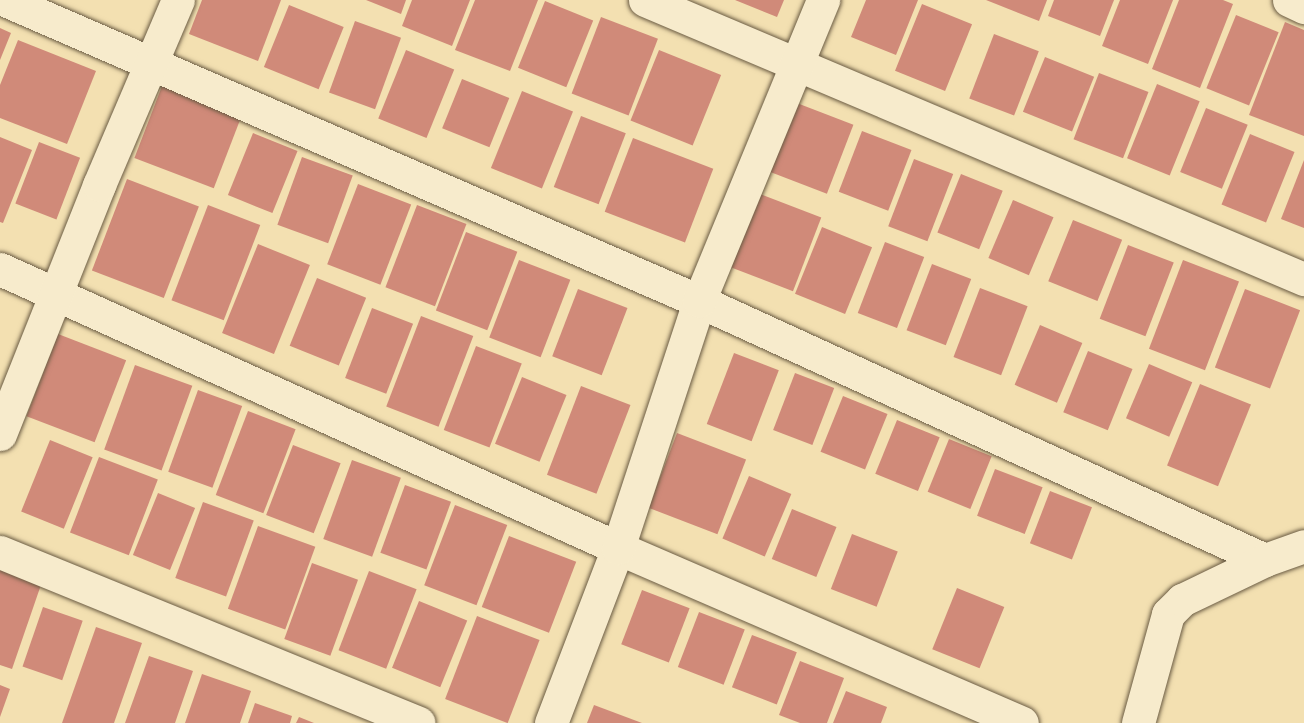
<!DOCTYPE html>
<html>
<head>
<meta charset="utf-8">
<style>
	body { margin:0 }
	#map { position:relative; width:1304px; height:723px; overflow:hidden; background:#f3e0b1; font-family:"Old Standard TT",serif }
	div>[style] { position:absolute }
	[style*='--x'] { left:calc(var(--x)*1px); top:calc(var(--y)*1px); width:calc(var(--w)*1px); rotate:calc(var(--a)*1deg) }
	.building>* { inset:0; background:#d08a79; transform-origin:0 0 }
	.roads { filter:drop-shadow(0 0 2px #6a5b43) drop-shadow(0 0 2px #6a5b43) }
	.street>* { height:33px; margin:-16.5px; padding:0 16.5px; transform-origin:16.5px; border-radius:16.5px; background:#f7ebcc }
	span { translate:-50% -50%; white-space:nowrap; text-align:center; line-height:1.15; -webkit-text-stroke:5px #f7ebcc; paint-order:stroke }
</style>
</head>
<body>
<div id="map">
	<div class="building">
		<i style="clip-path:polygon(202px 0,281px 0,258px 61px,189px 34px)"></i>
		<i style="clip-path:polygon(366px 0,406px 0,401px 14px)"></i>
		<i style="clip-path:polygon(412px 0,470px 0,452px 46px,402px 26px)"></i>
		<i style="clip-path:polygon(475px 0,538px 0,510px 71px,455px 50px)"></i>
		<i style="clip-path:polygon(735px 0,784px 0,777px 17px)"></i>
		<i style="clip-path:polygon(866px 0,918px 0,896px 55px,851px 37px)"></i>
		<i style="clip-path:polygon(986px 0,1047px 0,1039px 21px)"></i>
		<i style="clip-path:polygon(1054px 0,1114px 0,1100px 36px,1048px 16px)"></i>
		<i style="clip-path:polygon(1120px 0,1173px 0,1148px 64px,1102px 46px)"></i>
		<i style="clip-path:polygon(1179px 0,1223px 0,1233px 4px,1200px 88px,1152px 69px)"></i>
		<i style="left:545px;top:1px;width:52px;height:72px;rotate:22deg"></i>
		<i style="left:922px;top:4px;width:54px;height:72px;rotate:22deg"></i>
		<i style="left:289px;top:5px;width:59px;height:67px;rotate:22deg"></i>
		<i style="left:1236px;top:15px;width:46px;height:79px;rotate:22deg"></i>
		<i style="left:601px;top:17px;width:61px;height:82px;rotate:21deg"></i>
		<i style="left:355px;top:21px;width:49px;height:76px;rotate:20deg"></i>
		<i style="clip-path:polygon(1285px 22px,1304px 30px,1304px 136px,1249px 115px)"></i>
		<i style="clip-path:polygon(0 28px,11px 33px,0 60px)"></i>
		<i style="left:994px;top:34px;width:48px;height:69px;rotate:21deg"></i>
		<i style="clip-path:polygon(18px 40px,96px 71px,67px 144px,0 118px,0 85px)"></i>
		<i style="left:406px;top:50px;width:52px;height:74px;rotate:22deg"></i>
		<i style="left:659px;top:50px;width:67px;height:76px;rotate:22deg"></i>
		<i style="left:1045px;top:57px;width:53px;height:59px;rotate:22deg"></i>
		<i style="left:1099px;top:73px;width:53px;height:71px;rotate:21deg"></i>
		<i style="left:462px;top:79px;width:51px;height:53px;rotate:22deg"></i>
		<i style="left:1157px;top:84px;width:46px;height:80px;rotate:22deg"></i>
		<i style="left:162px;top:86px;width:85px;height:77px;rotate:21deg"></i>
		<i style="left:522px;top:91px;width:55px;height:83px;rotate:22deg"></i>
		<i style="left:789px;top:100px;width:69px;height:74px;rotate:21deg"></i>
		<i style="left:1206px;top:108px;width:45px;height:69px;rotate:22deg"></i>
		<i style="left:581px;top:116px;width:48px;height:76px;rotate:21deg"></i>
		<i style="left:862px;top:131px;width:53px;height:65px;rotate:21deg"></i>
		<i style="left:253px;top:133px;width:48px;height:67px;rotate:22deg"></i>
		<i style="left:1250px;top:134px;width:48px;height:76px;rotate:22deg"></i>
		<i style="clip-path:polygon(0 137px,32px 150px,3px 223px,0 222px)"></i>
		<i style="left:633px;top:138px;width:86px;height:79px;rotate:21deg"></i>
		<i style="left:39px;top:142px;width:44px;height:66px;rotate:21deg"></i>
		<i style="left:302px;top:157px;width:54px;height:72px;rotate:20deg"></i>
		<i style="left:914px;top:159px;width:42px;height:72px;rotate:21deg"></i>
		<i style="clip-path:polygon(1304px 160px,1304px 228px,1281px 219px)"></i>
		<i style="left:961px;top:174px;width:45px;height:63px;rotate:22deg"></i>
		<i style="left:127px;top:179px;width:77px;height:98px;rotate:21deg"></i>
		<i style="left:358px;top:184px;width:57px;height:86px;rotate:21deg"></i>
		<i style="left:755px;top:192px;width:71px;height:79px;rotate:21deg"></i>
		<i style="left:1013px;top:200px;width:44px;height:63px;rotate:23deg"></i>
		<i style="left:208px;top:205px;width:56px;height:102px;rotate:21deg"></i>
		<i style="left:417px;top:205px;width:53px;height:88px;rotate:21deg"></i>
		<i style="left:1073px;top:220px;width:53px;height:66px;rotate:22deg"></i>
		<i style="left:822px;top:227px;width:54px;height:72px;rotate:22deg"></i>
		<i style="left:466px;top:232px;width:55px;height:84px;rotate:21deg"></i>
		<i style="left:885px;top:242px;width:42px;height:76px;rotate:21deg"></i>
		<i style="left:258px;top:244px;width:56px;height:96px;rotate:22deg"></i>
		<i style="left:1128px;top:245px;width:49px;height:79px;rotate:21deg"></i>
		<i style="left:519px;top:260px;width:55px;height:83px;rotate:21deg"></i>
		<i style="left:1183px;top:260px;width:60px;height:95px;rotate:21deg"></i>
		<i style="left:932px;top:264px;width:42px;height:71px;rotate:21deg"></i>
		<i style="left:317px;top:278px;width:53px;height:73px;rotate:22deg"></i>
		<i style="left:980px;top:288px;width:51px;height:74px;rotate:21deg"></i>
		<i style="left:578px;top:289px;width:53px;height:72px;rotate:21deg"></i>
		<i style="left:1245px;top:289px;width:59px;height:84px;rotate:21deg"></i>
		<i style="left:372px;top:308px;width:44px;height:75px;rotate:21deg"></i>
		<i style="left:421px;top:316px;width:56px;height:97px;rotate:21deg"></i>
		<i style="left:1040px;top:325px;width:46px;height:65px;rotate:23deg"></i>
		<i style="left:58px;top:334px;width:73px;height:88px;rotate:21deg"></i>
		<i style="left:476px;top:346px;width:49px;height:90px;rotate:21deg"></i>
		<i style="left:1088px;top:351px;width:48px;height:66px;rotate:22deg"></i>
		<i style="left:734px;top:353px;width:48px;height:76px;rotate:21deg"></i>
		<i style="left:1149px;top:364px;width:47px;height:59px;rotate:23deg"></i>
		<i style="left:135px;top:365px;width:61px;height:90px;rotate:20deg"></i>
		<i style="left:795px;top:373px;width:42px;height:61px;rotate:21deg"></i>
		<i style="left:522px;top:377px;width:48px;height:72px;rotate:22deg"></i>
		<i style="left:1200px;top:384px;width:55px;height:88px;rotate:22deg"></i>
		<i style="left:581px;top:386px;width:53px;height:95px;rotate:21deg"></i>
		<i style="left:198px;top:390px;width:47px;height:87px;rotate:20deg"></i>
		<i style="left:843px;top:396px;width:48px;height:60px;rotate:22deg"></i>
		<i style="left:248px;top:411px;width:51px;height:90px;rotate:21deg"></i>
		<i style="left:897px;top:420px;width:46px;height:58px;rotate:22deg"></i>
		<i style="left:677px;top:433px;width:74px;height:80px;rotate:21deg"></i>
		<i style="left:949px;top:439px;width:46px;height:57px;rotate:22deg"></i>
		<i style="left:50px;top:440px;width:46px;height:77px;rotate:22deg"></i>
		<i style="left:293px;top:445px;width:51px;height:75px;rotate:21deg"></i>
		<i style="left:99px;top:457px;width:63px;height:81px;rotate:21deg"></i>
		<i style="left:352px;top:460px;width:52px;height:84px;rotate:20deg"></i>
		<i style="left:995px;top:469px;width:51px;height:50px;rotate:21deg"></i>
		<i style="left:749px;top:476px;width:46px;height:68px;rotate:23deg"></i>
		<i style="left:405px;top:485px;width:49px;height:72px;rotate:20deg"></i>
		<i style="left:1050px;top:491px;width:45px;height:56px;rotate:21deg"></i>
		<i style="left:158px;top:493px;width:40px;height:67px;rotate:22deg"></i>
		<i style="left:203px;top:502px;width:54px;height:81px;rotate:20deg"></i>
		<i style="left:455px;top:505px;width:56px;height:86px;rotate:21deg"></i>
		<i style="left:792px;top:509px;width:48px;height:54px;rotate:22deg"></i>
		<i style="left:258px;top:526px;width:61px;height:88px;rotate:20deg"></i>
		<i style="left:852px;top:534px;width:49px;height:59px;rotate:21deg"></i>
		<i style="left:509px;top:536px;width:72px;height:76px;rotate:21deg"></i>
		<i style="left:312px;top:563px;width:49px;height:81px;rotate:20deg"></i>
		<i style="clip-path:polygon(0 564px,43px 579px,12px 669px,0 665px)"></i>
		<i style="left:369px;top:571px;width:51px;height:85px;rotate:21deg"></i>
		<i style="left:957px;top:588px;width:51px;height:66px;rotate:22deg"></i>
		<i style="left:642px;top:590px;width:51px;height:58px;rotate:21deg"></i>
		<i style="left:419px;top:601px;width:52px;height:72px;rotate:22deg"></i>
		<i style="left:43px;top:607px;width:42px;height:63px;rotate:19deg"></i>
		<i style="left:699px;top:612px;width:49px;height:59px;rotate:21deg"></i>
		<i style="left:477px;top:616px;width:67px;height:89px;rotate:21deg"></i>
		<i style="clip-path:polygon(96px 627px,142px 643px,114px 723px,62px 723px)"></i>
		<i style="left:752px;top:635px;width:48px;height:56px;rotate:21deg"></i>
		<i style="clip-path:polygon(149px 656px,193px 671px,175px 723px,125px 723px)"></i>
		<i style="clip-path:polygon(800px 661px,844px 678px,827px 723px,800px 723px,779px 715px)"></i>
		<i style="clip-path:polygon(202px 674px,251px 691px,240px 723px,185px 723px)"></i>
		<i style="clip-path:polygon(0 685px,10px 689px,0 717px)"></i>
		<i style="clip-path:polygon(846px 691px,887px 707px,881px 723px,833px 723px)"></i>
		<i style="clip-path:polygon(255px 703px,292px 716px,290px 723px,248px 723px)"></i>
		<i style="clip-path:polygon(594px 705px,642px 723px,587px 723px)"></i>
		<i style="clip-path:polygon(299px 717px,314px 723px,296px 723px)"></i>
	</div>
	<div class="roads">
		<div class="street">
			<i style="--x:5;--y:0;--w:756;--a:23.45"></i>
			<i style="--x:699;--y:301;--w:622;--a:24.59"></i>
			<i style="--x:645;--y:0;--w:716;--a:22.95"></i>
			<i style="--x:1289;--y:0;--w:17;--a:25"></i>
			<i style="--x:0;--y:269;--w:678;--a:24.3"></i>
			<i style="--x:618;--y:548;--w:440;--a:23.4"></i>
			<i style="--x:0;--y:434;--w:268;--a:-68.3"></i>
			<i style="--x:99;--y:185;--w:201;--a:-66.9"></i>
			<i style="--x:0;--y:552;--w:452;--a:22.2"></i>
			<i style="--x:551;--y:723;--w:187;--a:-69.1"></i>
			<i style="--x:618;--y:548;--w:260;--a:-71.8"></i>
			<i style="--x:699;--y:301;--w:326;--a:-67.6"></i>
			<i style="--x:1138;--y:723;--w:113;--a:-74.6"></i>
			<i style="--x:1168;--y:614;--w:20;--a:-45"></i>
			<i style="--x:1182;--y:600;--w:92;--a:-25.7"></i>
			<i style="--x:1265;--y:560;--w:41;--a:-19.7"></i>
		</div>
	</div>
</div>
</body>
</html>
